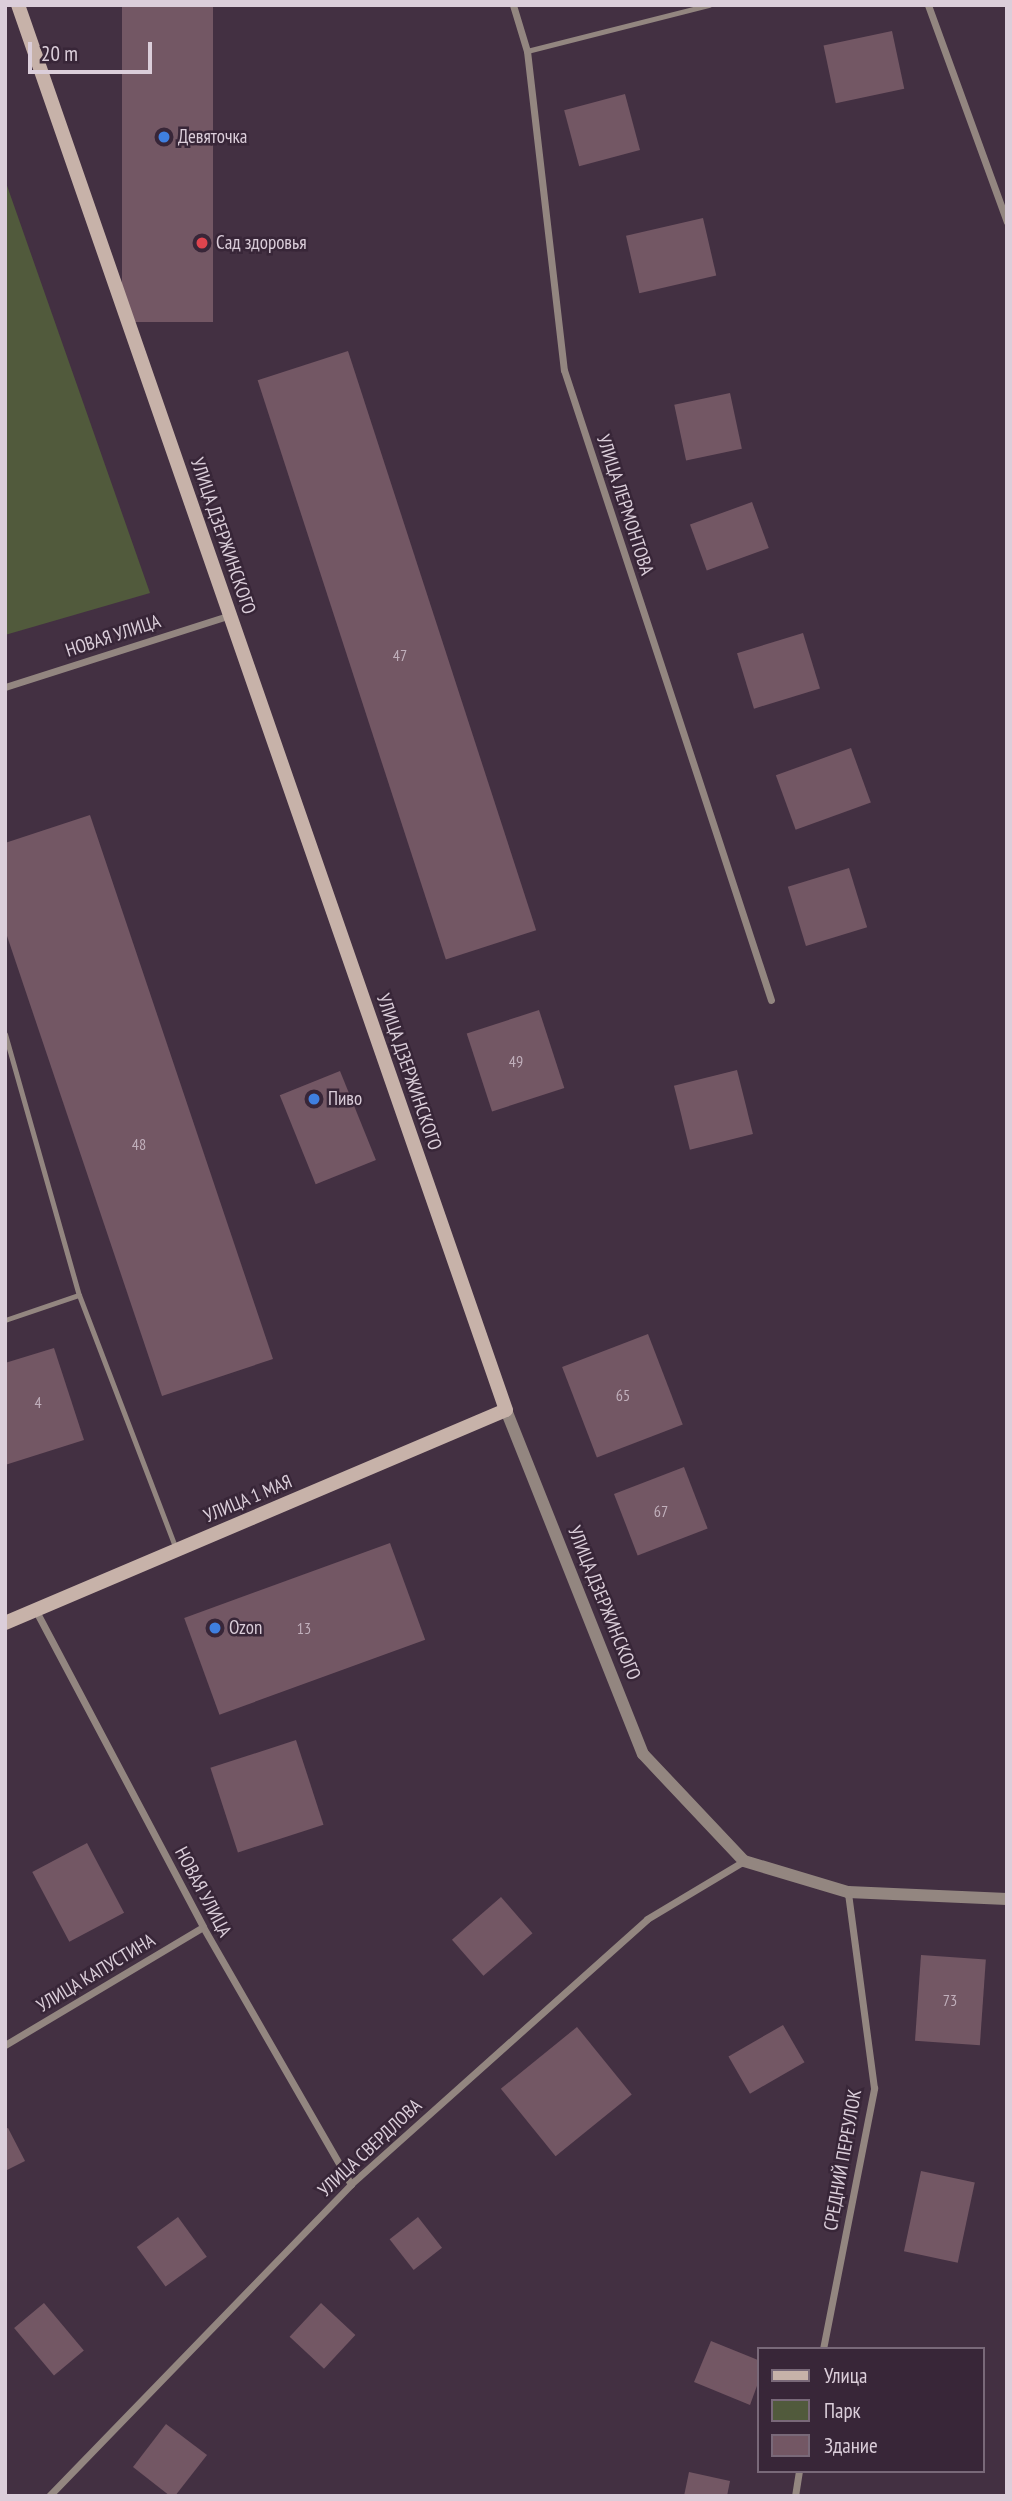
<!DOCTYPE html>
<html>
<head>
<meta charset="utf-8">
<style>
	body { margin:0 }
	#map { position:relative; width:1012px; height:2501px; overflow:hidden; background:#433042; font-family:"PT Sans Narrow",sans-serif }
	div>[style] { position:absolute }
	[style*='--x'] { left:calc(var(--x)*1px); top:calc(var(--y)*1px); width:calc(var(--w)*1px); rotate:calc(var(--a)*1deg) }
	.green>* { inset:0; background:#515a3c }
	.building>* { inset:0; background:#735764; transform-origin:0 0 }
	.service>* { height:5px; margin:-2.5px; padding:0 2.5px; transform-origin:2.5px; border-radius:2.5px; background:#938680 }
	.minor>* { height:7px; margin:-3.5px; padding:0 3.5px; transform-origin:3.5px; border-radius:3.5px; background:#938680 }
	.tertiary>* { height:12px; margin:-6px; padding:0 6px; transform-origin:6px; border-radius:6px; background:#938680 }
	.secondary>* { height:14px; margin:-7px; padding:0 7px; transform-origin:7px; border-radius:7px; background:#c7b2a9 }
	.dots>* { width:19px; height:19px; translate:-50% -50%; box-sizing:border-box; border:4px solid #382638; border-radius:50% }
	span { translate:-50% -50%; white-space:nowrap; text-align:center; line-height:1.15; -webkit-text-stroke:5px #382638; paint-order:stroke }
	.number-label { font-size:16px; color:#c1b0bc }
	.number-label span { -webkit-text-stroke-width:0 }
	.poi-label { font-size:19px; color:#dbceda }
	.left { translate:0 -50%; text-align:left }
	.street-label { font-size:19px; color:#dbceda }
	.frame { position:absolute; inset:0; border:7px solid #dbceda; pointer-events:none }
	.legend { position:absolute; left:757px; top:2347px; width:228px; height:126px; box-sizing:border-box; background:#382638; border:2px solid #796979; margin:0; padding:9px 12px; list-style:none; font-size:21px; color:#dbceda }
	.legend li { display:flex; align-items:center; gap:14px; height:35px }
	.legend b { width:35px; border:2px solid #796979 }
	.scale { position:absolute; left:28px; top:42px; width:124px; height:32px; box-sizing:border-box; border:4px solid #dbceda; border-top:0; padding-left:9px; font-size:21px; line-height:24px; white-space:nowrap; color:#dbceda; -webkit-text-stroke:5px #382638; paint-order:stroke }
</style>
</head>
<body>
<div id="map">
	<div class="green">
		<i style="clip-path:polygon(5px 180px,150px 593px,5px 635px)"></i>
	</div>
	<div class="building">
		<i style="left:122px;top:5px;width:91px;height:317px"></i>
		<i style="left:892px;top:31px;width:59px;height:70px;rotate:78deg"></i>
		<i style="left:625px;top:94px;width:58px;height:63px;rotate:75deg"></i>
		<i style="left:703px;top:218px;width:59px;height:79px;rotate:77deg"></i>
		<i style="left:348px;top:351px;width:609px;height:95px;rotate:72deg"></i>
		<i style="left:730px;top:393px;width:57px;height:57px;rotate:78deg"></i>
		<i style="left:752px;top:502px;width:49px;height:66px;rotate:70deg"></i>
		<i style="left:803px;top:633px;width:58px;height:69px;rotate:73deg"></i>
		<i style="left:851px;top:748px;width:58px;height:80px;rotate:70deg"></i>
		<i style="clip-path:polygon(90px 815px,273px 1359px,162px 1396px,5px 930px,5px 843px)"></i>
		<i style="left:849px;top:868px;width:62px;height:64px;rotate:73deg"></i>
		<i style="left:539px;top:1010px;width:82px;height:76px;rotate:72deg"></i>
		<i style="left:737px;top:1070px;width:66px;height:65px;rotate:76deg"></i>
		<i style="left:340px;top:1071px;width:96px;height:65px;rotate:68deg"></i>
		<i style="left:648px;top:1334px;width:97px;height:92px;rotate:69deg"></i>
		<i style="clip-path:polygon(54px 1348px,84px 1440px,5px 1465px,5px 1363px)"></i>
		<i style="left:684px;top:1467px;width:66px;height:75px;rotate:69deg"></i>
		<i style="left:390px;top:1543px;width:103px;height:219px;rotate:70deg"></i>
		<i style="left:296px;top:1740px;width:89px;height:90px;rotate:72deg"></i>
		<i style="left:87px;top:1843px;width:79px;height:62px;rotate:62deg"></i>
		<i style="left:501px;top:1897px;width:48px;height:65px;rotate:49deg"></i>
		<i style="left:921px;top:1955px;width:65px;height:86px;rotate:4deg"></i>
		<i style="left:783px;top:2025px;width:43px;height:63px;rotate:60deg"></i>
		<i style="left:577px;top:2027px;width:87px;height:98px;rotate:51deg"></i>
		<i style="clip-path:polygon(8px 2128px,25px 2161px,5px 2171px,5px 2129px)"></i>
		<i style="left:921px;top:2171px;width:55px;height:82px;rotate:12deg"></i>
		<i style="left:178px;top:2217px;width:49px;height:51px;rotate:54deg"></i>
		<i style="left:418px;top:2217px;width:39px;height:36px;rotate:52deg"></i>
		<i style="left:44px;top:2303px;width:62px;height:39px;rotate:50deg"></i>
		<i style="left:321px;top:2303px;width:47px;height:46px;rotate:43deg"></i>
		<i style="clip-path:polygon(711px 2341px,758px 2360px,758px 2383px,750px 2405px,694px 2382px)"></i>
		<i style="clip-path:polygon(166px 2424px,207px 2455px,175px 2496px,170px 2496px,133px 2467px)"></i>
		<i style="clip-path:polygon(689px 2472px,730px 2481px,727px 2496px,684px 2496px)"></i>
	</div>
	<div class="service">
		<i style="--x:527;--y:51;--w:188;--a:-14.2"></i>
		<i style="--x:5;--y:1034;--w:271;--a:74.2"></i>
		<i style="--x:79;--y:1295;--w:272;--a:69.1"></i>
		<i style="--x:5;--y:1320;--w:78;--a:-18.7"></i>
	</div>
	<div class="minor">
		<i style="--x:513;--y:5;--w:48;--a:73.1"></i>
		<i style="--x:527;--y:51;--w:321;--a:83.4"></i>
		<i style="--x:564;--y:370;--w:663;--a:71.81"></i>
		<i style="--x:928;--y:5;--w:231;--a:70"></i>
		<i style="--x:5;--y:687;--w:236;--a:-17.7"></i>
		<i style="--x:36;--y:1611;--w:357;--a:62.1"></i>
		<i style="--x:203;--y:1927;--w:297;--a:60.1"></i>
		<i style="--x:5;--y:2045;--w:230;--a:-30.8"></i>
		<i style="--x:823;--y:2349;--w:266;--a:-78.9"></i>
		<i style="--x:874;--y:2088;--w:198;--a:-97.6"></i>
		<i style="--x:49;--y:2496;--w:434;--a:-45.9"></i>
		<i style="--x:351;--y:2184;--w:397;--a:-41.8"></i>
		<i style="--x:647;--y:1919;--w:113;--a:-30.9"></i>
		<i style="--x:795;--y:2496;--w:25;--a:-81"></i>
	</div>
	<div class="tertiary">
		<i style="--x:506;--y:1410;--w:370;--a:68.3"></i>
		<i style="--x:643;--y:1754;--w:147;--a:46.7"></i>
		<i style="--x:744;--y:1861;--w:109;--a:16.6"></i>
		<i style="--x:848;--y:1892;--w:159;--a:2.5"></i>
	</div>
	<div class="secondary">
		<i style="--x:5;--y:1623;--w:544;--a:-23.03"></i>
		<i style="--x:506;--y:1410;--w:1487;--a:-109.15"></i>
	</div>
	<div class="dots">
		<i style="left:164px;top:137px;background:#3f7fe0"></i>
		<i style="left:202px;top:243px;background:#e0444e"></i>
		<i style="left:314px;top:1099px;background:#3f7fe0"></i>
		<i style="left:215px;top:1628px;background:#3f7fe0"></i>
	</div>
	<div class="number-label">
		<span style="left:400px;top:655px">47</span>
		<span style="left:516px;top:1061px">49</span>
		<span style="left:139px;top:1144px">48</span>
		<span style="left:623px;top:1395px">65</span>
		<span style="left:38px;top:1402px">4</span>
		<span style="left:661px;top:1511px">67</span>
		<span style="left:304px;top:1628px">13</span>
		<span style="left:950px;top:2000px">73</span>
	</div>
	<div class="poi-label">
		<span class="left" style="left:178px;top:137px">Девяточка</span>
		<span class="left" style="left:216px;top:243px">Сад здоровья</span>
		<span class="left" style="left:328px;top:1099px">Пиво</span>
		<span class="left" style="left:229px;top:1628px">Ozon</span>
	</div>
	<div class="street-label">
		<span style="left:625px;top:505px;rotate:72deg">УЛИЦА ЛЕРМОНТОВА</span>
		<span style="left:223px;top:536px;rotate:71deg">УЛИЦА ДЗЕРЖИНСКОГО</span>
		<span style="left:113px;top:636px;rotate:-18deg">НОВАЯ УЛИЦА</span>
		<span style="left:409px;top:1072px;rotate:71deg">УЛИЦА ДЗЕРЖИНСКОГО</span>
		<span style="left:248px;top:1499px;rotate:-23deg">УЛИЦА 1 МАЯ</span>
		<span style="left:604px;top:1603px;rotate:68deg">УЛИЦА ДЗЕРЖИНСКОГО</span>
		<span style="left:203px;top:1892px;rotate:62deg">НОВАЯ УЛИЦА</span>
		<span style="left:96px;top:1973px;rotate:-31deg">УЛИЦА КАПУСТИНА</span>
		<span style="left:370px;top:2148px;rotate:-43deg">УЛИЦА СВЕРДЛОВА</span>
		<span style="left:843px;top:2160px;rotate:-80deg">СРЕДНИЙ ПЕРЕУЛОК</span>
	</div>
	<div class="frame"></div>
	<ul class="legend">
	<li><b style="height:9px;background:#c7b2a9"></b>Улица</li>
	<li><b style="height:19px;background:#515a3c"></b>Парк</li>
	<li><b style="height:19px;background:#735764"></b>Здание</li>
	</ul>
	<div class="scale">20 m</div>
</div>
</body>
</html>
